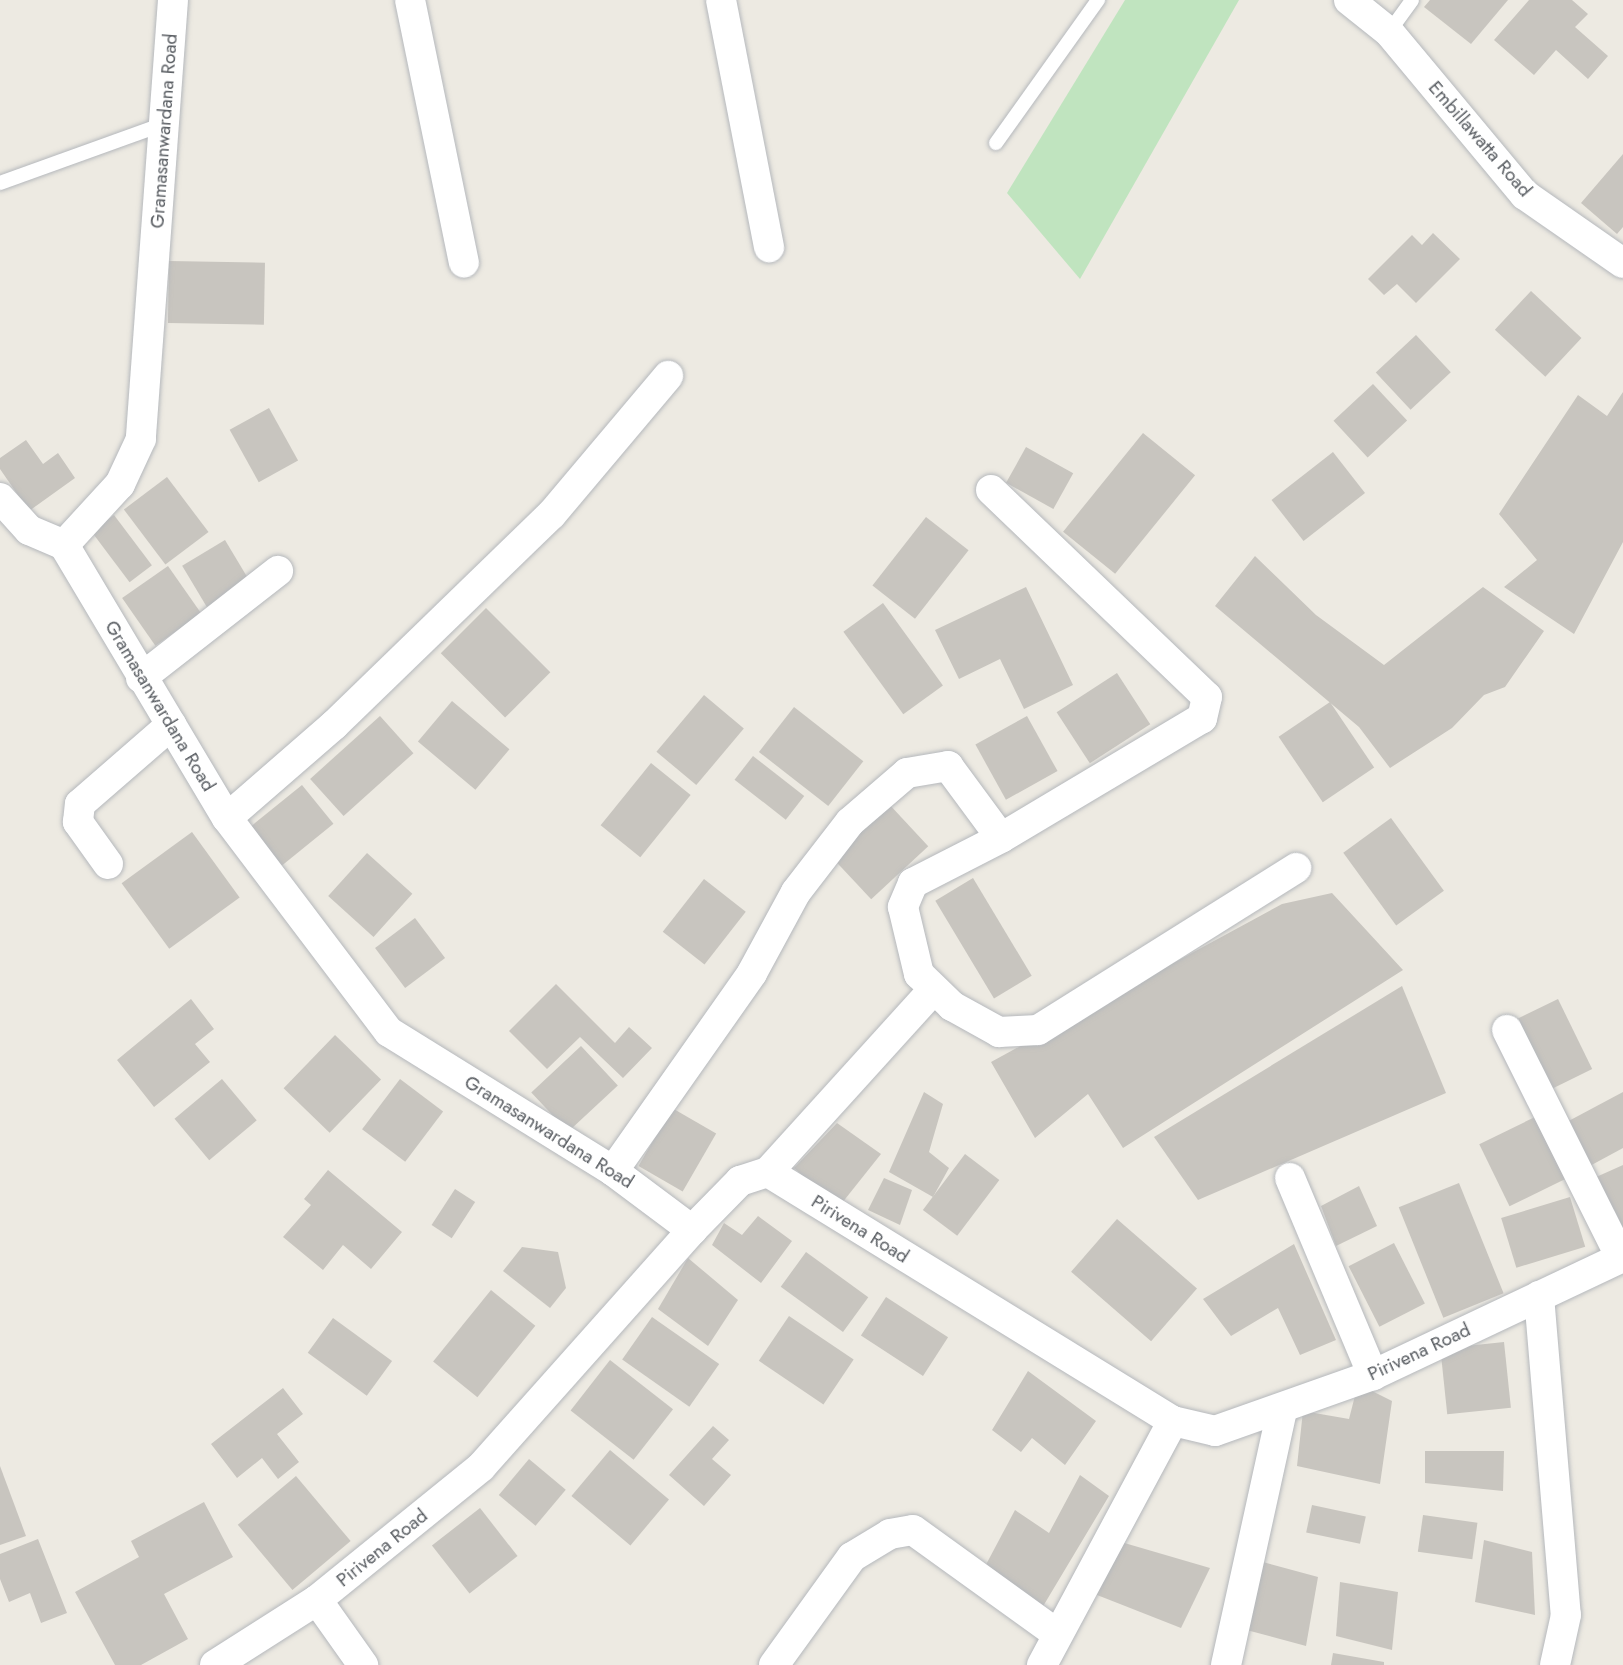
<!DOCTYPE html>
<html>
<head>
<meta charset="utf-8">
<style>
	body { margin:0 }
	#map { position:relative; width:1623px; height:1665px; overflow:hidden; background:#edeae2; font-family:Jost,sans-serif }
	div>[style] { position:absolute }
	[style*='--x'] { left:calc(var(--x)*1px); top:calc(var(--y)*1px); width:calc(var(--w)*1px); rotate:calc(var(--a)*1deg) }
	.green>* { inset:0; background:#c0e4bf }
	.building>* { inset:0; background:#c8c5bf; transform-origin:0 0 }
	.roads { filter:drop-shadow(0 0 2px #b5b8bc) drop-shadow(0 0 2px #b5b8bc) }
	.service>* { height:14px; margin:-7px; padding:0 7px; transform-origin:7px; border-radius:7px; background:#fff }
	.minor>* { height:30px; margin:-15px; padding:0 15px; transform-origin:15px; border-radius:15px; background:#fff }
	span { translate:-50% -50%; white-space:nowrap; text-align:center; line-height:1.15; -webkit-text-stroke:7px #fff; paint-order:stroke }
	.street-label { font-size:19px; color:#5a5e63 }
</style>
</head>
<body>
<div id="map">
	<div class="green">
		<i style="clip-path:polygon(1125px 0,1239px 0,1080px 279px,1007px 193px)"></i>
	</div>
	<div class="building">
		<i style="clip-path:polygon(1430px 0,1508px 0,1471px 44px,1424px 7px)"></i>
		<i style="clip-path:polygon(1529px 0,1572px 0,1588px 14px,1575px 27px,1608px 56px,1588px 79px,1556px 50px,1534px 75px,1494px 40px)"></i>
		<i style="clip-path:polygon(1623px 154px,1623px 227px,1617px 234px,1581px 203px)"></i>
		<i style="clip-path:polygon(1433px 233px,1460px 259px,1416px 303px,1397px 284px,1384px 295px,1368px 279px,1412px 235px,1422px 245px)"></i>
		<i style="left:169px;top:261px;width:96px;height:62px;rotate:1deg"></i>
		<i style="left:1531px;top:291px;width:69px;height:53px;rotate:43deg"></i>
		<i style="left:1416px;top:335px;width:51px;height:55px;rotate:47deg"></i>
		<i style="left:1373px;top:384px;width:50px;height:54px;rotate:47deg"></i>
		<i style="clip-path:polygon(1623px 392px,1623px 542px,1574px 634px,1504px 587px,1537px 560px,1499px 514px,1578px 395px,1607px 416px)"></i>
		<i style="left:269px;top:408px;width:60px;height:45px;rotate:61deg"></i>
		<i style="left:1143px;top:433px;width:67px;height:127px;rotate:39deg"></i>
		<i style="clip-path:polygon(26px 440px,43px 464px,58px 453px,75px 478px,29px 511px,0 469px,0 458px)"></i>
		<i style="left:1026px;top:447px;width:54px;height:41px;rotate:29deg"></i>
		<i style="left:1333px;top:452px;width:52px;height:78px;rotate:52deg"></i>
		<i style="left:167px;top:477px;width:69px;height:54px;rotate:53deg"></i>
		<i style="left:114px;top:515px;width:63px;height:28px;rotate:53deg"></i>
		<i style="left:926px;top:517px;width:54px;height:87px;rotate:38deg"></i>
		<i style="left:225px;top:540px;width:48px;height:50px;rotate:59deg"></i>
		<i style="clip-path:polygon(1255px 556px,1316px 615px,1384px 665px,1483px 587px,1544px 631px,1505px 687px,1484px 695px,1452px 728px,1390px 768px,1359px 727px,1215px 606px)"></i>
		<i style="left:168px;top:566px;width:58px;height:56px;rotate:55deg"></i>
		<i style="clip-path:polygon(1026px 587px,1073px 685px,1024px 709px,1000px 659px,959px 679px,935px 630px)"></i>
		<i style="left:883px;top:603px;width:102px;height:49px;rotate:54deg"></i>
		<i style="left:486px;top:608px;width:91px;height:64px;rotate:45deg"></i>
		<i style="left:1117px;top:673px;width:61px;height:72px;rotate:57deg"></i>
		<i style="left:704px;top:695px;width:52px;height:74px;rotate:40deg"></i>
		<i style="left:452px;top:701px;width:75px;height:53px;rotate:40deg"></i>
		<i style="left:1330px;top:702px;width:79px;height:62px;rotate:56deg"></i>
		<i style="left:794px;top:707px;width:88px;height:57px;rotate:38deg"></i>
		<i style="left:380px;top:716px;width:50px;height:94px;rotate:48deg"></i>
		<i style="left:1027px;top:716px;width:63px;height:59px;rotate:61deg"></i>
		<i style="left:753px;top:756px;width:65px;height:30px;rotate:38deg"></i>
		<i style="left:651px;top:763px;width:51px;height:80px;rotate:39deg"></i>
		<i style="left:302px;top:785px;width:50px;height:75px;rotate:51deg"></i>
		<i style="left:888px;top:803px;width:59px;height:78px;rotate:47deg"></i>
		<i style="left:1391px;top:818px;width:90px;height:59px;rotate:54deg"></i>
		<i style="left:192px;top:832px;width:81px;height:87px;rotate:54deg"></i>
		<i style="left:367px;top:853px;width:61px;height:58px;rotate:42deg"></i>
		<i style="left:973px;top:878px;width:114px;height:44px;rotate:59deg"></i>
		<i style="left:704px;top:879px;width:53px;height:67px;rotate:38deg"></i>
		<i style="clip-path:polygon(1332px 893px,1403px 970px,1123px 1148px,1088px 1094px,1035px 1138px,991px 1062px,1282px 904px)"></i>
		<i style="left:415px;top:918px;width:50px;height:50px;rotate:53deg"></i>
		<i style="clip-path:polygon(556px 984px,615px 1043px,629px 1027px,652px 1048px,623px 1078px,580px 1037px,547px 1069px,509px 1031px)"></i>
		<i style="clip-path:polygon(1402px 986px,1446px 1093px,1198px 1200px,1154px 1137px)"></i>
		<i style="clip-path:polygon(191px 999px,214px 1029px,195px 1044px,210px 1062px,154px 1107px,117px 1060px)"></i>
		<i style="left:1558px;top:999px;width:78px;height:48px;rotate:64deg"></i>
		<i style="left:335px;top:1035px;width:64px;height:74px;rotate:44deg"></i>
		<i style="left:581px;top:1046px;width:54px;height:68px;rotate:47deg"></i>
		<i style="left:222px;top:1079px;width:54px;height:62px;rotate:50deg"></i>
		<i style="left:400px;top:1079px;width:54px;height:63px;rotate:37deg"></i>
		<i style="clip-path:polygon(924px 1092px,943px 1104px,929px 1152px,949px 1168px,933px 1197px,889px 1172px)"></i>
		<i style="clip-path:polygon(1623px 1092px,1623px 1148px,1586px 1168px,1563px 1124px)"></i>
		<i style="left:672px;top:1108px;width:51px;height:67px;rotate:30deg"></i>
		<i style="left:1535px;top:1117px;width:69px;height:62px;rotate:64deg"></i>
		<i style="clip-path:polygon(837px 1123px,881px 1154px,838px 1208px,794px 1168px)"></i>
		<i style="left:965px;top:1154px;width:43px;height:70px;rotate:37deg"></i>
		<i style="clip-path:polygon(1623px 1165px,1623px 1233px,1594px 1178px)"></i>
		<i style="clip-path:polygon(328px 1170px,402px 1232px,371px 1269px,343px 1245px,323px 1270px,283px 1237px,311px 1205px,304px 1199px)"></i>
		<i style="clip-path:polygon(884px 1178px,912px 1190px,900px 1225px,868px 1210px)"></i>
		<i style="left:1459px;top:1183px;width:119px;height:65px;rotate:68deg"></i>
		<i style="clip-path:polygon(1359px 1186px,1377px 1226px,1336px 1246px,1321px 1206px)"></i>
		<i style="left:455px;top:1189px;width:24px;height:43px;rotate:33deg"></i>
		<i style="left:1570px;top:1197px;width:52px;height:72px;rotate:73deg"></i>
		<i style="clip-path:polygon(758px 1216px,792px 1241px,761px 1283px,712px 1245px,724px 1223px,742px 1235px)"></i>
		<i style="left:1117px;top:1219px;width:106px;height:70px;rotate:41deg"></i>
		<i style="left:1394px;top:1243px;width:68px;height:51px;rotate:63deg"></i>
		<i style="clip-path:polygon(1294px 1244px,1336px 1340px,1300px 1355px,1278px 1308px,1231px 1336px,1203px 1299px)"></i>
		<i style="clip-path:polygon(522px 1247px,558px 1252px,566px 1288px,550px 1308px,503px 1271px)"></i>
		<i style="left:806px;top:1252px;width:77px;height:43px;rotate:36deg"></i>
		<i style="clip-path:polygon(688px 1258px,738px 1300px,708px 1346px,658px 1309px)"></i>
		<i style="left:491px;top:1290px;width:57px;height:92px;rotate:39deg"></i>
		<i style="left:886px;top:1297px;width:74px;height:46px;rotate:33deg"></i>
		<i style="left:789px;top:1316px;width:78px;height:54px;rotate:34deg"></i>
		<i style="left:652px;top:1317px;width:82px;height:52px;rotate:35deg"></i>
		<i style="left:333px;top:1318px;width:73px;height:43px;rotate:36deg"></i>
		<i style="left:1504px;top:1342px;width:66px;height:64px;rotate:84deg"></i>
		<i style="left:610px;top:1360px;width:80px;height:64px;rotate:38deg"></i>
		<i style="clip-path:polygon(1028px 1371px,1096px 1421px,1065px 1465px,1032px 1438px,1021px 1452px,992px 1430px)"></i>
		<i style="clip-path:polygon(1358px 1384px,1392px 1401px,1380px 1484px,1297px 1466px,1303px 1411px,1349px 1419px)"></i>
		<i style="clip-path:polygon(283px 1388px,303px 1414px,277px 1434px,299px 1462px,278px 1479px,262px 1458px,237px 1478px,211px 1444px)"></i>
		<i style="clip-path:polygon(713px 1426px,729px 1440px,712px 1459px,731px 1475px,704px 1506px,669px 1475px)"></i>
		<i style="left:610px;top:1450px;width:77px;height:60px;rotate:40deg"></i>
		<i style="clip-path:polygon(1425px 1451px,1504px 1451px,1503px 1491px,1425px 1483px)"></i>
		<i style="left:529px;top:1459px;width:48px;height:47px;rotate:40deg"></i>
		<i style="clip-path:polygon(0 1466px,26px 1536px,0 1545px)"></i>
		<i style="clip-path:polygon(1080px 1475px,1109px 1496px,1039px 1613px,981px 1574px,1015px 1510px,1049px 1533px)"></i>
		<i style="left:296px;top:1476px;width:85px;height:76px;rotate:50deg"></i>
		<i style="clip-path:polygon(204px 1502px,233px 1557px,164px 1594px,188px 1639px,141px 1665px,115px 1665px,75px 1592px,139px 1557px,131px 1541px)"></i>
		<i style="left:1312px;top:1505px;width:55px;height:28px;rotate:12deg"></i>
		<i style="left:480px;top:1508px;width:61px;height:61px;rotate:52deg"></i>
		<i style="left:1423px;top:1515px;width:55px;height:37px;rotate:8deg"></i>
		<i style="clip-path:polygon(38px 1539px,67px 1613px,41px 1623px,30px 1593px,9px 1602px,0 1579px,0 1554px)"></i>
		<i style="clip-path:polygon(1484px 1540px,1532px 1552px,1535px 1615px,1475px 1602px)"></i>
		<i style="clip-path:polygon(1121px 1542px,1210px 1568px,1181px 1628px,1092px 1593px)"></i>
		<i style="clip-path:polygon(1252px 1559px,1318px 1577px,1306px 1646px,1239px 1628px)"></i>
		<i style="clip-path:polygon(1340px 1582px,1398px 1592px,1392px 1650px,1336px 1636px)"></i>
		<i style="clip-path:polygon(1333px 1653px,1384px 1662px,1384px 1665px,1331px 1665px)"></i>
	</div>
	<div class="roads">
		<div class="service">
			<i style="--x:1389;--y:32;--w:39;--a:-54"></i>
			<i style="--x:996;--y:143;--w:176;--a:-54.5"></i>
			<i style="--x:0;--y:183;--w:174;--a:-19.8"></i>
		</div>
		<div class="minor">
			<i style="--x:173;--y:0;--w:440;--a:94.2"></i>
			<i style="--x:141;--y:439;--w:50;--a:115"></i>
			<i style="--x:120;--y:484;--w:83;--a:132.6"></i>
			<i style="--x:64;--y:545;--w:318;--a:59.2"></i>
			<i style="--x:227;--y:818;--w:268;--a:52.9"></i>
			<i style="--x:389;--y:1032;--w:264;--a:31.8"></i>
			<i style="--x:613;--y:1171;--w:99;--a:36.8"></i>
			<i style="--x:410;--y:0;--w:268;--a:78.4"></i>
			<i style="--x:721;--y:0;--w:252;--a:79"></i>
			<i style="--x:1349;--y:0;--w:51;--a:38.7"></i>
			<i style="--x:1389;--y:32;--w:212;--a:50.2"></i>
			<i style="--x:1525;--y:195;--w:119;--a:34.8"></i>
			<i style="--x:991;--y:490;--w:299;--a:43.8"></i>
			<i style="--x:1207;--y:697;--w:22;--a:103"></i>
			<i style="--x:1202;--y:718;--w:234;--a:149.2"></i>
			<i style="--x:0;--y:498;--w:43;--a:47.8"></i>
			<i style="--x:29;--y:530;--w:38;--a:23"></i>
			<i style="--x:141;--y:678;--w:174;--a:-38"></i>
			<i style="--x:227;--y:818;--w:142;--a:-41"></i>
			<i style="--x:334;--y:725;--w:302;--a:-44.1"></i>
			<i style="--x:551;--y:515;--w:182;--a:-49.9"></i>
			<i style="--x:108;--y:864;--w:52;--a:-125.5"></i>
			<i style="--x:78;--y:822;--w:18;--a:-84"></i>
			<i style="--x:80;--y:804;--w:121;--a:-41"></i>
			<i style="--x:1507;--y:1030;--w:255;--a:63.4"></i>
			<i style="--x:613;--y:1171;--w:242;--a:-54.9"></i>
			<i style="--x:752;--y:973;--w:92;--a:-61.5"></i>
			<i style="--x:796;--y:892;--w:88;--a:-52.4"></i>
			<i style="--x:850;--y:822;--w:75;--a:-40.7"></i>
			<i style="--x:907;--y:773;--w:42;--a:-9.7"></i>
			<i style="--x:948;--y:766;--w:89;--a:53.6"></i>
			<i style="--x:1001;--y:838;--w:99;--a:152.9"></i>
			<i style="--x:913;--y:883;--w:26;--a:113"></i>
			<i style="--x:903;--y:907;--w:69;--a:76.6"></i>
			<i style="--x:919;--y:974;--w:46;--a:44.1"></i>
			<i style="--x:952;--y:1006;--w:54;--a:29"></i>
			<i style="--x:999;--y:1032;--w:39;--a:-3"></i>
			<i style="--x:1038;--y:1030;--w:305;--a:-32.1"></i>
			<i style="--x:768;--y:1172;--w:246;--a:-47.8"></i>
			<i style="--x:1290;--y:1178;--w:214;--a:67.2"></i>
			<i style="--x:1539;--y:1296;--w:320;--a:85.2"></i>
			<i style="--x:1566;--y:1615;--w:51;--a:102.4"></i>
			<i style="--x:317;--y:1600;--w:80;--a:54.7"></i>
			<i style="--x:215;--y:1665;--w:121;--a:-32.5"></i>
			<i style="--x:317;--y:1600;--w:211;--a:-39"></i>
			<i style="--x:481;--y:1467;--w:317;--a:-48.3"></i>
			<i style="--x:692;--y:1230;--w:69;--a:-45.6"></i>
			<i style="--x:740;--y:1181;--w:29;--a:-18"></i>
			<i style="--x:768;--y:1172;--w:475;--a:31.6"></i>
			<i style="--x:1173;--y:1421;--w:43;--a:13.4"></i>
			<i style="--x:1215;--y:1431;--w:168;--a:-19.5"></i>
			<i style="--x:1373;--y:1375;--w:276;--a:-25.3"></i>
			<i style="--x:774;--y:1665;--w:133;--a:-54.2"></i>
			<i style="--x:852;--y:1557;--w:44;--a:-31.2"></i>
			<i style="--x:890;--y:1534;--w:23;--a:-10"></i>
			<i style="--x:913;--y:1530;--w:178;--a:35.8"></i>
			<i style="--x:1042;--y:1665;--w:277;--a:-61.8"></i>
			<i style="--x:1226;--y:1665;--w:260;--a:-77.6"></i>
		</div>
	</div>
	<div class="street-label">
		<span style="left:164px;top:131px;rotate:-86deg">Gramasanwardana Road</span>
		<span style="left:1480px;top:139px;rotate:49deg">Embillawatta Road</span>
		<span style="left:160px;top:706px;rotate:59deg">Gramasanwardana Road</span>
		<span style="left:549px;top:1132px;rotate:32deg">Gramasanwardana Road</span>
		<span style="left:860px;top:1229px;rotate:32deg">Pirivena Road</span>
		<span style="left:1419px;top:1352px;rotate:-25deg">Pirivena Road</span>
		<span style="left:382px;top:1548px;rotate:-39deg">Pirivena Road</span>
	</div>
</div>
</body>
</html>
